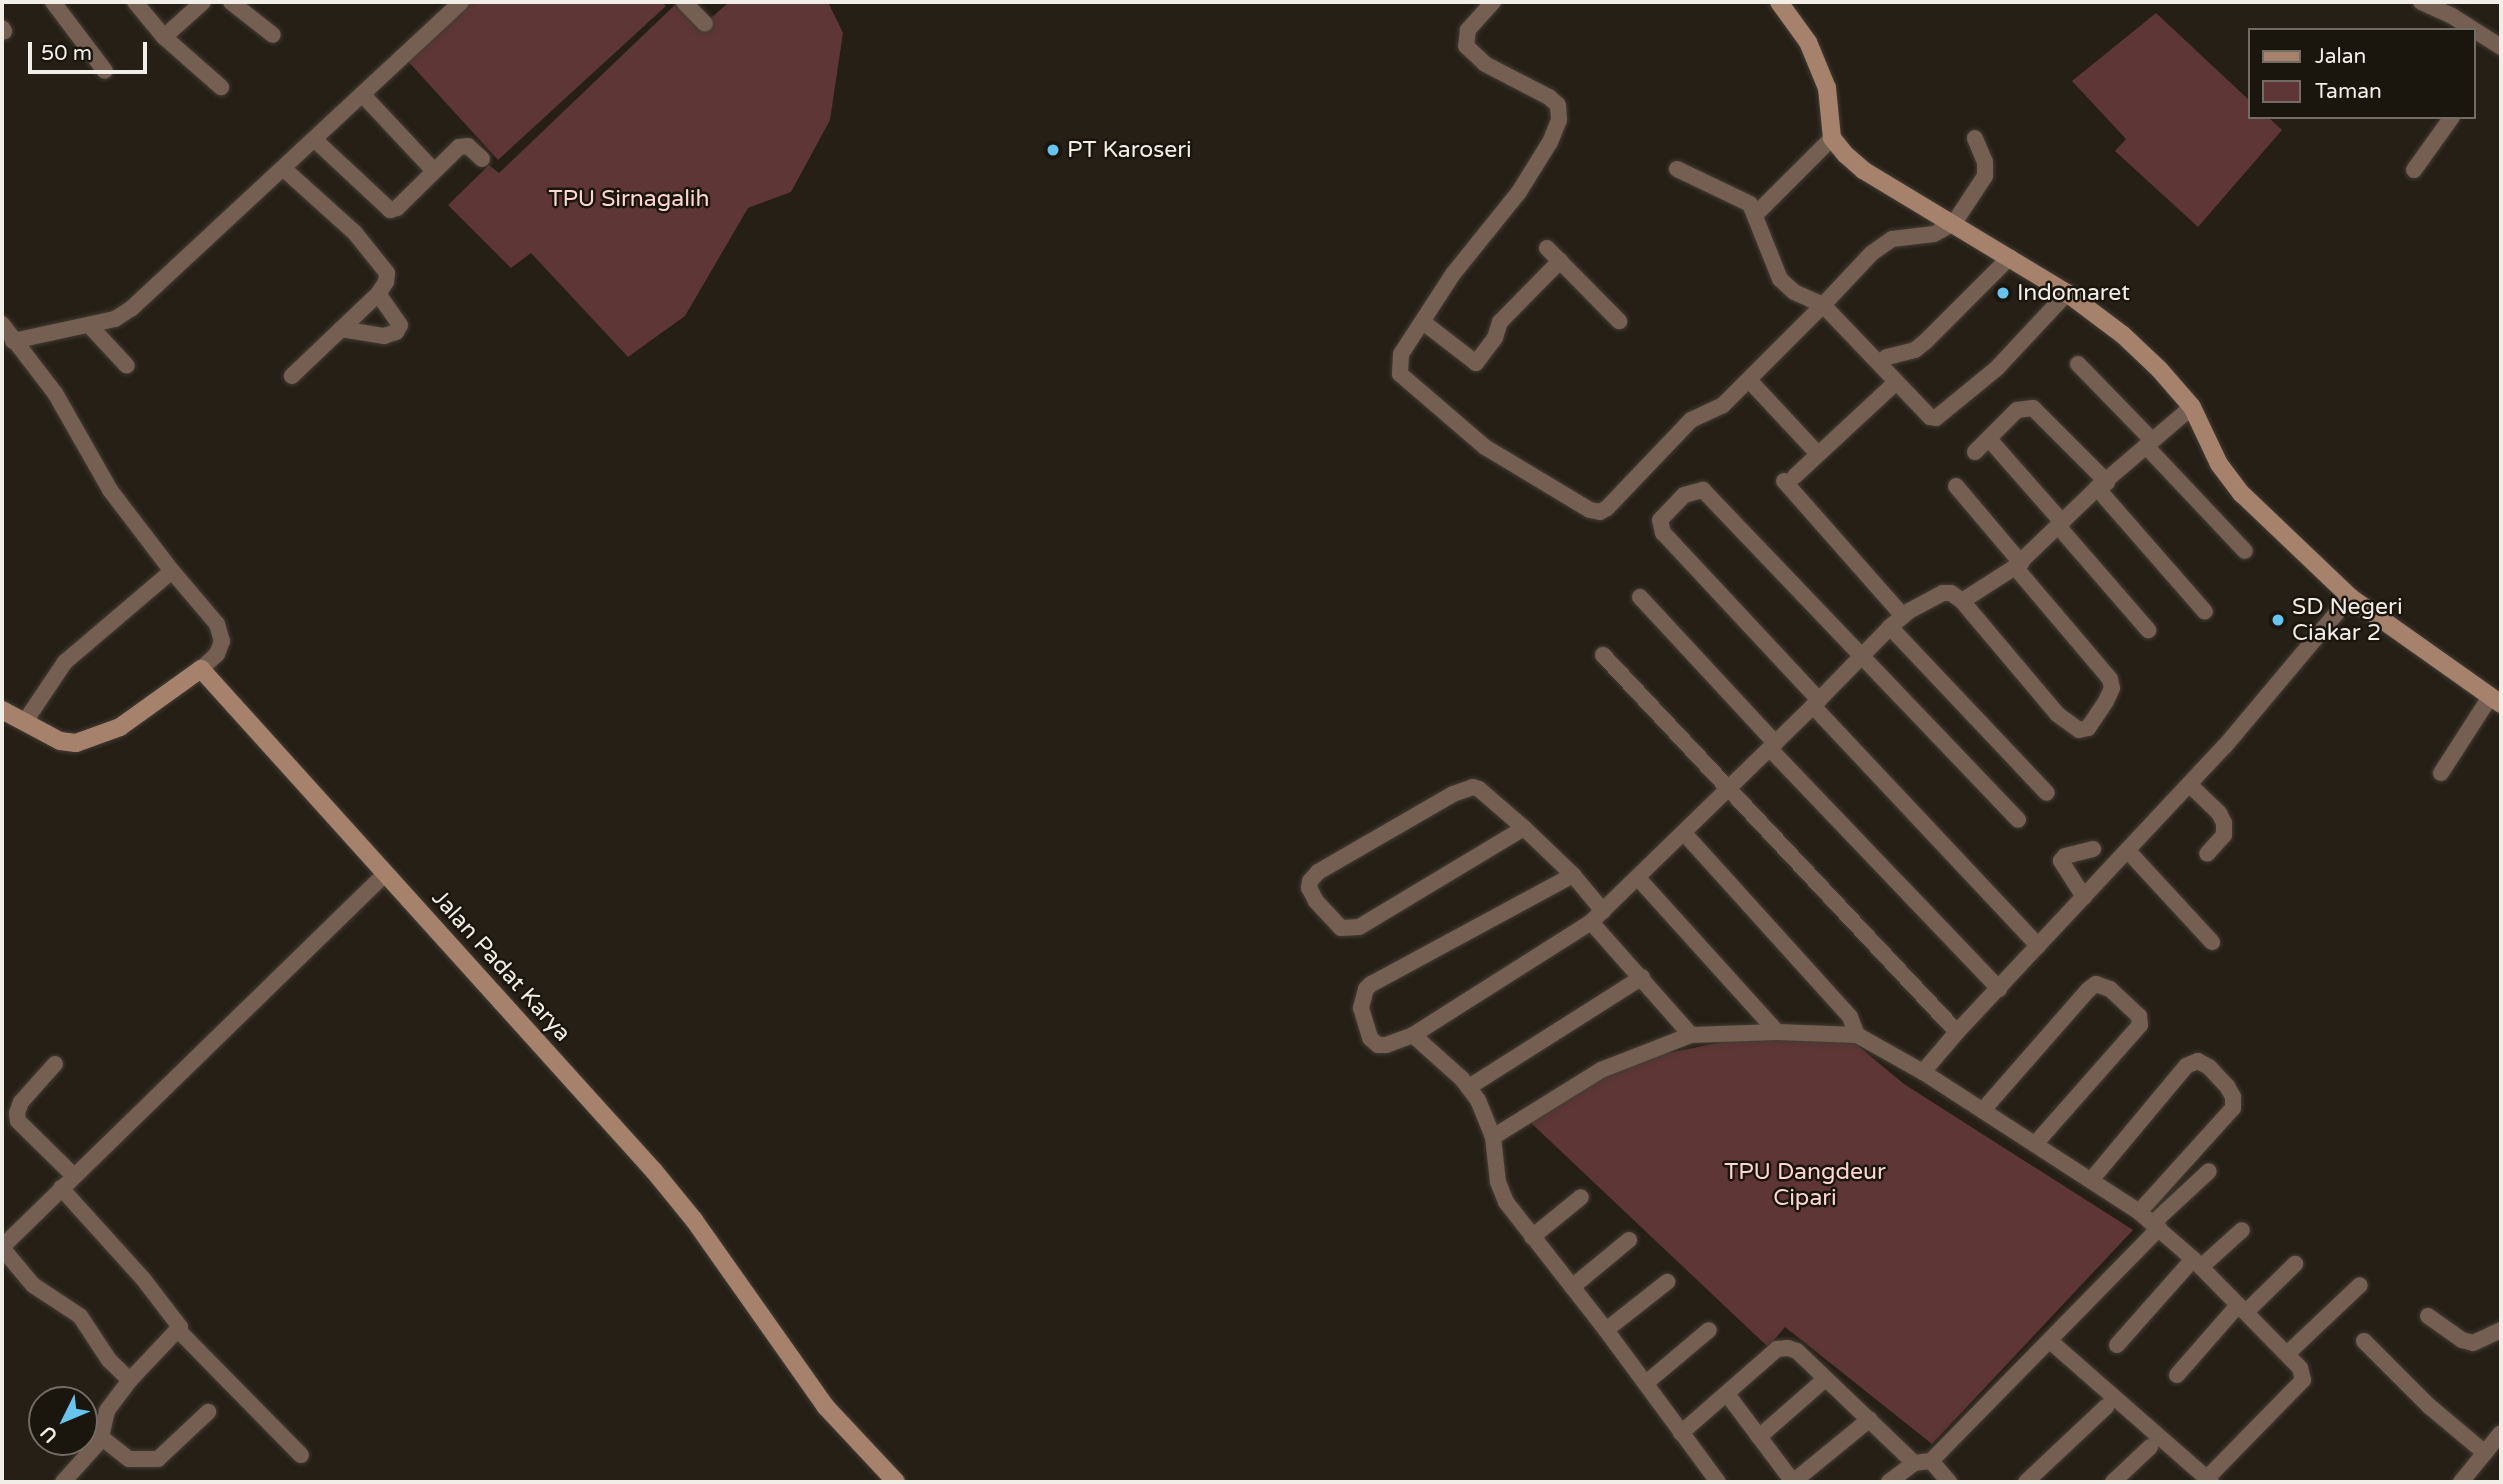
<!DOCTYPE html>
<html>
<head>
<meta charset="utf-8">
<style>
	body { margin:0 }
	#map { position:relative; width:2503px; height:1484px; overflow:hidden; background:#251f16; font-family:"Varela Round",sans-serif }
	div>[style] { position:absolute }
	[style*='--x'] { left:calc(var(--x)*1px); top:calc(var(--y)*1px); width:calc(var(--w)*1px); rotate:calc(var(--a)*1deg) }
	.green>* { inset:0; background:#5d3635 }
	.roads { filter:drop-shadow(0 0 2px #423c33) drop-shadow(0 0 2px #423c33) }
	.street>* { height:16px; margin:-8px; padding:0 8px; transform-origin:8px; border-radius:8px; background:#755e52 }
	.secondary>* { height:18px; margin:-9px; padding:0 9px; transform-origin:9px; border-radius:9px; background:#a6826d }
	.dots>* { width:19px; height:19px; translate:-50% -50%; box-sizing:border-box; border:4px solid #1b160d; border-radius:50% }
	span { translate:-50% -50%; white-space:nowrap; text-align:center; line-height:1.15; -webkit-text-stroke:5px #1b160d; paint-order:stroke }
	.poi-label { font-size:23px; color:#f1ede7 }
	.left { translate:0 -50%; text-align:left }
	.park-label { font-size:23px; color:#fdd6d4 }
	.street-label { font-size:23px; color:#f1ede7 }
	.frame { position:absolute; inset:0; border:4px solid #f1ede7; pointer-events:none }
	.legend { position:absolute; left:2248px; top:28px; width:228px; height:91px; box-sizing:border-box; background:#1b160d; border:2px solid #716c64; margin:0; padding:9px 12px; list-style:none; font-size:21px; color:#f1ede7 }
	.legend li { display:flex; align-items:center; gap:14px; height:35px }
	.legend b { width:35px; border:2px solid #716c64 }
	.north { position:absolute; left:28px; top:1386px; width:70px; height:70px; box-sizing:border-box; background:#1b160d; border:2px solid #716c64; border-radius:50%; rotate:227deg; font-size:19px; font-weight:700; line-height:28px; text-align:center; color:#f1ede7 }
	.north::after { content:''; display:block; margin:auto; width:24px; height:32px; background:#66c4ef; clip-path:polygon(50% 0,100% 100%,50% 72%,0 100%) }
	.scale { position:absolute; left:28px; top:42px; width:119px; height:32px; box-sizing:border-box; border:4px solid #f1ede7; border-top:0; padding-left:9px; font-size:21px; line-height:24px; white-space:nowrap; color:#f1ede7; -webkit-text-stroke:5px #1b160d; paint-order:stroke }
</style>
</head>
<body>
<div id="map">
	<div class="green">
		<i style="clip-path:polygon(467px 2px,662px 2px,666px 6px,498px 160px,405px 58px)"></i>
		<i style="clip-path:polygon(678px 2px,703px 25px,729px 2px,828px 2px,843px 33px,830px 120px,791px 192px,748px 208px,685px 316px,628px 357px,531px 253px,511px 268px,448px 205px,489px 165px,499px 173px)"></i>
		<i style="clip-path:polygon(2156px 13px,2249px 100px,2249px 117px,2268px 117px,2282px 130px,2198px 227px,2115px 151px,2126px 139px,2072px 81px)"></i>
		<i style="clip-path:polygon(1767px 1033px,1845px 1035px,1904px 1084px,2133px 1230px,1932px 1444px,1785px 1327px,1768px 1347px,1530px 1122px,1629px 1061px)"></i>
	</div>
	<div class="roads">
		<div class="street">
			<i style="--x:53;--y:2;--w:86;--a:53"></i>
			<i style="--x:135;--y:2;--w:45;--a:50.4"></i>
			<i style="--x:164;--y:37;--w:52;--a:-41.9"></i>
			<i style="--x:231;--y:2;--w:53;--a:38.2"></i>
			<i style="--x:684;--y:2;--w:30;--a:46"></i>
			<i style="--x:1493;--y:2;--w:38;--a:132"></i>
			<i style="--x:1468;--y:30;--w:16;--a:97"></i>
			<i style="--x:1466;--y:46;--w:26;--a:43"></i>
			<i style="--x:1485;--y:64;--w:72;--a:27.3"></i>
			<i style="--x:1549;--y:97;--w:12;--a:42"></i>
			<i style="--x:1558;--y:105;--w:15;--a:86"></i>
			<i style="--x:1559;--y:120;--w:24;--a:112"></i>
			<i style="--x:1550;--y:142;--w:59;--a:121.8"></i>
			<i style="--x:1519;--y:192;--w:105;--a:128.8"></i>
			<i style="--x:1453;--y:274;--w:95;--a:123"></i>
			<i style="--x:1401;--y:354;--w:20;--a:93"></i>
			<i style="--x:1400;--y:374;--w:112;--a:40.7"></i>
			<i style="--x:1485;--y:447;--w:122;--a:31"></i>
			<i style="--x:1590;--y:510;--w:10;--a:11"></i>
			<i style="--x:1600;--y:512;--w:8;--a:-30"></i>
			<i style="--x:1607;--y:508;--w:122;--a:-46.3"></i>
			<i style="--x:1691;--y:420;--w:35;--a:-25"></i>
			<i style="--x:1723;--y:405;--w:141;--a:-45"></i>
			<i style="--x:1823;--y:305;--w:155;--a:46.3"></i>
			<i style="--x:1930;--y:417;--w:6;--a:9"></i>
			<i style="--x:1936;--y:418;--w:79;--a:-39.3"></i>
			<i style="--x:1997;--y:368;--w:103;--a:-47"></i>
			<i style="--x:2421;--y:2;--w:34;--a:24"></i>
			<i style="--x:2452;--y:16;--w:58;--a:32.3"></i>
			<i style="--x:2;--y:28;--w:4;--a:56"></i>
			<i style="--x:164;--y:37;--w:76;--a:41.3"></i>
			<i style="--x:363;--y:95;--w:104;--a:46.9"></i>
			<i style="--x:315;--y:140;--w:103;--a:43"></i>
			<i style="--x:390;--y:210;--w:7;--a:-16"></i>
			<i style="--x:397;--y:208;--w:87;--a:-44.5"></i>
			<i style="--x:459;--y:147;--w:9;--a:-6"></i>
			<i style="--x:468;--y:146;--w:19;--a:43"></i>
			<i style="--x:284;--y:169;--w:96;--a:42"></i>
			<i style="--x:355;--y:233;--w:51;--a:51.3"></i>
			<i style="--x:387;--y:273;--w:9;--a:96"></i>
			<i style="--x:386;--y:282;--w:14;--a:124"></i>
			<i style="--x:378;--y:294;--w:119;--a:136.4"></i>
			<i style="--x:1677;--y:169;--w:81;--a:25.6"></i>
			<i style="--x:1750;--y:204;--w:81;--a:68.2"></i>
			<i style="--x:1780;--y:279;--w:19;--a:43"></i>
			<i style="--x:1794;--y:292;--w:32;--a:24"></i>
			<i style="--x:1823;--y:305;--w:71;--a:-46.7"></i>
			<i style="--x:1872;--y:253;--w:24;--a:-35"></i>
			<i style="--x:1892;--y:239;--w:42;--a:-6.8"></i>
			<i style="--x:1934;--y:234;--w:23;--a:-29"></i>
			<i style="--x:1954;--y:223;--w:56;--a:-56.6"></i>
			<i style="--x:1985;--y:176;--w:14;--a:-90"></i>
			<i style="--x:1985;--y:162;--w:26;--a:-113"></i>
			<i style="--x:2414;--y:170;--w:65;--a:-54.4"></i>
			<i style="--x:1756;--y:214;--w:107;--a:-45"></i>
			<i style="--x:1547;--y:248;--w:103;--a:45.4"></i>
			<i style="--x:1423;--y:322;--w:67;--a:37.7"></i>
			<i style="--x:1476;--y:363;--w:31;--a:-53"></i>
			<i style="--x:1495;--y:338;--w:17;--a:-73"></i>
			<i style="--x:1500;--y:322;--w:86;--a:-45.5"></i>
			<i style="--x:2;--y:324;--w:87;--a:52.5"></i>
			<i style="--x:55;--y:393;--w:112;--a:60.4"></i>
			<i style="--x:110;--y:490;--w:102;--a:52.6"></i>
			<i style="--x:172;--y:571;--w:70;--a:49.7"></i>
			<i style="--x:217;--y:624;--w:18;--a:74"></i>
			<i style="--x:222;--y:641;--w:14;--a:111"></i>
			<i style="--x:217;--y:654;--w:22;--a:137"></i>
			<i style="--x:90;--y:326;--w:54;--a:47.2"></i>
			<i style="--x:341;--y:329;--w:44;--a:9.2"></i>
			<i style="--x:384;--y:336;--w:13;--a:-18"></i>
			<i style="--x:396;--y:332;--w:8;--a:-60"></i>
			<i style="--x:400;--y:325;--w:38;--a:-125"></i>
			<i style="--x:13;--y:341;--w:104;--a:-12.2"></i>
			<i style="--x:115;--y:319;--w:20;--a:-33"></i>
			<i style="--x:132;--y:308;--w:449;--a:-42.9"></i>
			<i style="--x:1879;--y:363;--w:10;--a:-37"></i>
			<i style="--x:1887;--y:357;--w:29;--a:-14"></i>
			<i style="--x:1915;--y:350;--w:13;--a:-39"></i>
			<i style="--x:1925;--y:342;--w:120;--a:-45"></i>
			<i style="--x:2078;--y:364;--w:106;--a:45.8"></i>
			<i style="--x:1749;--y:380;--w:101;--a:47"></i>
			<i style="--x:1989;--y:439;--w:111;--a:48.7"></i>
			<i style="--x:2146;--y:446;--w:144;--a:46.7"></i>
			<i style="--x:1975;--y:452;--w:59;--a:-45"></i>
			<i style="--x:2017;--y:410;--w:16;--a:-7"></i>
			<i style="--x:2033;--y:408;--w:105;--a:45"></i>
			<i style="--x:1795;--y:476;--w:138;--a:-42.9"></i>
			<i style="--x:1784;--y:481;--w:180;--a:48.6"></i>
			<i style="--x:1956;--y:486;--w:101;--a:49.8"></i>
			<i style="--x:2097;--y:488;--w:164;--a:48.9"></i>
			<i style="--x:2058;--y:526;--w:138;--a:49.1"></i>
			<i style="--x:1640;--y:597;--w:199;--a:47.2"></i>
			<i style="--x:1962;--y:601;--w:148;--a:49.9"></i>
			<i style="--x:2057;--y:714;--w:27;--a:36"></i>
			<i style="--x:2079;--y:730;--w:9;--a:-13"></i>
			<i style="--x:2088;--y:728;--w:32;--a:-56"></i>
			<i style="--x:2106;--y:701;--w:14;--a:-65"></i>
			<i style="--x:2112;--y:688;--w:9;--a:-103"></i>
			<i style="--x:2110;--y:679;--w:147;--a:-130.3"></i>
			<i style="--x:1890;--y:627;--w:228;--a:46.6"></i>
			<i style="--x:1603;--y:655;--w:517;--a:46.8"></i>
			<i style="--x:1819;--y:700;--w:229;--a:-133"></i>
			<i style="--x:1663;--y:533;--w:13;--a:-103"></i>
			<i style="--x:1660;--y:520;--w:35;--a:-46"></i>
			<i style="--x:1684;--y:495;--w:20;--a:-15"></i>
			<i style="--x:1703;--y:490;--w:456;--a:46.3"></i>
			<i style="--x:1813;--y:706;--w:329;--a:46.8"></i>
			<i style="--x:26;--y:720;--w:70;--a:-56.1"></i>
			<i style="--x:65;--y:662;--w:140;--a:-40.4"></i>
			<i style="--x:1770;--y:749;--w:332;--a:46.3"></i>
			<i style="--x:2441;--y:773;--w:90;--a:-57.2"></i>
			<i style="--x:2190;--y:785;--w:40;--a:44"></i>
			<i style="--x:2219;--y:813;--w:11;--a:63"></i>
			<i style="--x:2224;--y:823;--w:12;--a:90"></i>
			<i style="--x:2224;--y:835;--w:25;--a:132"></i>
			<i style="--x:1524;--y:828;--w:192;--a:149"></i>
			<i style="--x:1359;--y:927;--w:18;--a:177"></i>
			<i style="--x:1341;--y:928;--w:37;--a:-133"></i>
			<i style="--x:1316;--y:901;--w:15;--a:-118"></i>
			<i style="--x:1309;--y:888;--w:7;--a:-82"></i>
			<i style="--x:1310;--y:881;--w:12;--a:-48"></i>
			<i style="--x:1318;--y:872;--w:156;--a:-30"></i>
			<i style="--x:1453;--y:794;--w:21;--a:-19"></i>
			<i style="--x:1473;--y:787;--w:6;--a:18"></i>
			<i style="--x:1479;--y:789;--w:60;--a:40.9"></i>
			<i style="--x:1524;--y:828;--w:68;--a:43.8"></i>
			<i style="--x:1573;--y:875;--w:47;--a:50.2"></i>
			<i style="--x:1684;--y:833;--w:248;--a:47.9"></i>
			<i style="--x:1850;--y:1017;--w:19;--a:69"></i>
			<i style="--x:2128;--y:851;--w:124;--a:47.3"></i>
			<i style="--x:1573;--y:875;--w:230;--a:151.6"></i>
			<i style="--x:1371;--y:984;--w:7;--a:135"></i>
			<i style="--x:1366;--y:989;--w:20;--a:105"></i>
			<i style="--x:1361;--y:1008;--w:31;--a:73"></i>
			<i style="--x:1370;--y:1038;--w:11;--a:41"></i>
			<i style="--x:1378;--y:1045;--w:8;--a:0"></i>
			<i style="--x:1386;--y:1045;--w:29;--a:-20"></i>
			<i style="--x:1413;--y:1035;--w:211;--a:-32.4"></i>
			<i style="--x:1591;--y:922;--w:310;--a:-44.2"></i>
			<i style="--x:1813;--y:706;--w:110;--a:-45.7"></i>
			<i style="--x:1890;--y:627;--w:25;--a:-40"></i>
			<i style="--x:1909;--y:611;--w:38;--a:-28"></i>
			<i style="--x:1943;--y:593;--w:8;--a:0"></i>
			<i style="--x:1951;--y:593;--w:14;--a:36"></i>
			<i style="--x:1962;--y:601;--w:63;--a:-32.7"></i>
			<i style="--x:2015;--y:567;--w:114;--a:-43.9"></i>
			<i style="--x:2097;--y:488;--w:125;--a:-40.5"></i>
			<i style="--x:1638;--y:878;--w:207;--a:47.9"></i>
			<i style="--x:2084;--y:897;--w:43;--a:-122.6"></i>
			<i style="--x:2061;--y:861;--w:6;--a:-51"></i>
			<i style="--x:2065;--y:856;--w:29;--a:-14"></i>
			<i style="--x:1591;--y:922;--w:151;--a:48.5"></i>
			<i style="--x:1413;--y:1035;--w:66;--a:41.9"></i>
			<i style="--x:1462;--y:1079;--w:26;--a:53"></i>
			<i style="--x:1478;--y:1100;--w:40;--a:68"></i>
			<i style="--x:1493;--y:1137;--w:45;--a:83.7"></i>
			<i style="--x:1498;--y:1182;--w:22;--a:68"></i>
			<i style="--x:1506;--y:1202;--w:162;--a:52"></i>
			<i style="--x:1606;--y:1330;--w:189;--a:53.6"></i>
			<i style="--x:55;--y:1064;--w:51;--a:131.8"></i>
			<i style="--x:21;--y:1102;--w:12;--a:110"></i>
			<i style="--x:17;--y:1113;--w:8;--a:83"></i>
			<i style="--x:18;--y:1121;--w:77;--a:44.5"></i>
			<i style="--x:1923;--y:1072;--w:52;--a:-49.6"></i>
			<i style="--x:1957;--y:1032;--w:392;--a:-46.9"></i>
			<i style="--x:2225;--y:746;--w:194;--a:-50"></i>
			<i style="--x:1469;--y:1087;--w:205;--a:-32.4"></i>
			<i style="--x:1983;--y:1110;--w:159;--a:-48.8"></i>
			<i style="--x:2088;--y:990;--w:10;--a:-37"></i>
			<i style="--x:2096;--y:984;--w:15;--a:20"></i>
			<i style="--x:2110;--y:989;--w:40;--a:43"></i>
			<i style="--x:2139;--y:1016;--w:9;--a:84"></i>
			<i style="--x:2140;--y:1025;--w:157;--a:131.4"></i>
			<i style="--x:1493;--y:1137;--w:127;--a:-31.8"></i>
			<i style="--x:1601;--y:1070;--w:97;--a:-21.3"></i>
			<i style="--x:1691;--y:1035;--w:86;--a:-2"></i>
			<i style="--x:1777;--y:1032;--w:80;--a:2.1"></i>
			<i style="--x:1857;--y:1035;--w:76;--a:29.3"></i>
			<i style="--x:1923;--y:1072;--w:257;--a:32.9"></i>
			<i style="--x:2139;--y:1212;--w:72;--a:41"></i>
			<i style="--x:2193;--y:1259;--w:153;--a:45.5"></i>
			<i style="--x:2300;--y:1368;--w:12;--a:76"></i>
			<i style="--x:2303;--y:1380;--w:139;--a:134.4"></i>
			<i style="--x:2092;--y:1179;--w:147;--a:-50.2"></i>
			<i style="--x:2186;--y:1066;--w:13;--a:-23"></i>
			<i style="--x:2198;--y:1061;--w:13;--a:29"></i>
			<i style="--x:2209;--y:1067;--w:26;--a:47"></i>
			<i style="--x:2227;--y:1086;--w:13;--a:61"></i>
			<i style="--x:2233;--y:1097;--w:11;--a:90"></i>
			<i style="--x:2233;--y:1108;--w:140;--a:132.1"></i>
			<i style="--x:61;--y:1188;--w:124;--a:47.9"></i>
			<i style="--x:144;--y:1280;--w:59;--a:52.5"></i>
			<i style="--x:180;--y:1327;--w:73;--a:133.3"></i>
			<i style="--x:130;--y:1380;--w:39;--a:127"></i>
			<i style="--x:107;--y:1411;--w:31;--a:103"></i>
			<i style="--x:100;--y:1441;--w:55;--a:132.1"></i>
			<i style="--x:2153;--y:1223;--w:76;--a:-42.9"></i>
			<i style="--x:1532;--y:1237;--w:63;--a:-39.2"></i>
			<i style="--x:2;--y:1247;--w:536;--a:-44.24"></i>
			<i style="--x:2;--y:1248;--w:48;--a:50"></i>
			<i style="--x:33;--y:1285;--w:56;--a:33.4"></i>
			<i style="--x:80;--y:1316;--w:53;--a:56.6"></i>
			<i style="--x:109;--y:1360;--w:29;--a:44"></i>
			<i style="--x:2201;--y:1267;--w:55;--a:-42.1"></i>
			<i style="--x:1572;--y:1287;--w:74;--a:-39.5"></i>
			<i style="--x:2246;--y:1312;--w:69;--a:-44.4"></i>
			<i style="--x:2428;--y:1316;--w:42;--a:35.2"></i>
			<i style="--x:2462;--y:1340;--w:11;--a:15"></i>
			<i style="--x:2473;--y:1343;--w:31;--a:-25"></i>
			<i style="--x:1606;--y:1330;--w:78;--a:-38.2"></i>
			<i style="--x:179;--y:1331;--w:174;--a:45.5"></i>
			<i style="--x:2050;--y:1341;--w:214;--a:41.2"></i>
			<i style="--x:2364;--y:1341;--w:92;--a:45"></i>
			<i style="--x:2429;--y:1406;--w:73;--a:40"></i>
			<i style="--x:2117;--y:1345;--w:115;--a:-48.5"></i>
			<i style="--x:2287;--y:1354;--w:100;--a:-43.4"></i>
			<i style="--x:2177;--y:1375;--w:93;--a:-48.9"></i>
			<i style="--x:1646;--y:1383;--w:82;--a:-40.1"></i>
			<i style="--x:1727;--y:1394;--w:110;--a:53.1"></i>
			<i style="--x:1681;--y:1433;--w:128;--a:-41.2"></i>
			<i style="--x:1777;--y:1349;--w:11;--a:-5"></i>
			<i style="--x:1788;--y:1348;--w:9;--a:18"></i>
			<i style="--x:1797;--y:1351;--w:162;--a:43.7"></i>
			<i style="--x:1914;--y:1463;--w:17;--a:-7"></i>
			<i style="--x:1931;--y:1461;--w:326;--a:-45.6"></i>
			<i style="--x:1759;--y:1437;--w:88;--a:-41.3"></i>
			<i style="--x:102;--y:1438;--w:34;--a:38"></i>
			<i style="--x:129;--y:1459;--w:29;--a:0"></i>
			<i style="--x:158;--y:1459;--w:69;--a:-43.2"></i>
			<i style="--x:1931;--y:1461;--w:28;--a:49"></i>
			<i style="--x:1793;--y:1482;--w:99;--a:-39.3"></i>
			<i style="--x:1889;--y:1482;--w:31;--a:-37"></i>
			<i style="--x:2026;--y:1482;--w:110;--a:-43.2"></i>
			<i style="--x:2113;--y:1482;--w:51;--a:-43.4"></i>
			<i style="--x:2461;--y:1482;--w:63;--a:-50.8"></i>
		</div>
		<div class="secondary">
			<i style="--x:1779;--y:2;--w:49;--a:54.1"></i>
			<i style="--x:1808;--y:42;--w:50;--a:67.6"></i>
			<i style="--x:1827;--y:88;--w:50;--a:84.3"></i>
			<i style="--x:1832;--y:138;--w:22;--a:51"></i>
			<i style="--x:1846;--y:155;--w:23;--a:41"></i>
			<i style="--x:1863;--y:170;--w:238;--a:31.1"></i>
			<i style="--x:2067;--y:293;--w:70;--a:36.9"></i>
			<i style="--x:2123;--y:335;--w:50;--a:43.4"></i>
			<i style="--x:2159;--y:369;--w:50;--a:49"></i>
			<i style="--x:2192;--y:407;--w:63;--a:64.7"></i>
			<i style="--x:2219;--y:464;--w:38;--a:53"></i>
			<i style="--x:2242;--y:494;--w:149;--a:43.6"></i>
			<i style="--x:2350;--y:597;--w:185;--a:35.3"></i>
			<i style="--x:2;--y:710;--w:66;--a:28.1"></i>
			<i style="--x:60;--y:741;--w:16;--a:7"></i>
			<i style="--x:76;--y:743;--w:47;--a:-20"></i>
			<i style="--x:120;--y:727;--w:100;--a:-35.6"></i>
			<i style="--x:201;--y:669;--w:676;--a:47.94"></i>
			<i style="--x:654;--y:1171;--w:63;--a:50.8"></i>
			<i style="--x:694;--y:1220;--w:228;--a:54.8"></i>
			<i style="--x:825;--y:1406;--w:104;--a:46.9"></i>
		</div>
	</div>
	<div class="dots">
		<i style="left:1053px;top:150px;background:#66c4ef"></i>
		<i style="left:2003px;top:293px;background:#66c4ef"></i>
		<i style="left:2278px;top:620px;background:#66c4ef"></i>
	</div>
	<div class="poi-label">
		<span class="left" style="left:1067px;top:150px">PT Karoseri</span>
		<span class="left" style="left:2017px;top:293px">Indomaret</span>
		<span class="left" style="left:2292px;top:620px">SD Negeri<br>Ciakar 2</span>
	</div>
	<div class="park-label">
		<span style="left:629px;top:199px">TPU Sirnagalih</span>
		<span style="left:1805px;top:1185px">TPU Dangdeur<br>Cipari</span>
	</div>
	<div class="street-label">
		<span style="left:501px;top:966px;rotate:48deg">Jalan Padat Karya</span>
	</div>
	<div class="frame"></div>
	<ul class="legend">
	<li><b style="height:9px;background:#a6826d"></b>Jalan</li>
	<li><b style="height:19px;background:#5d3635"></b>Taman</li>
	</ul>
	<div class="north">U</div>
	<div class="scale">50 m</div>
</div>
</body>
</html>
